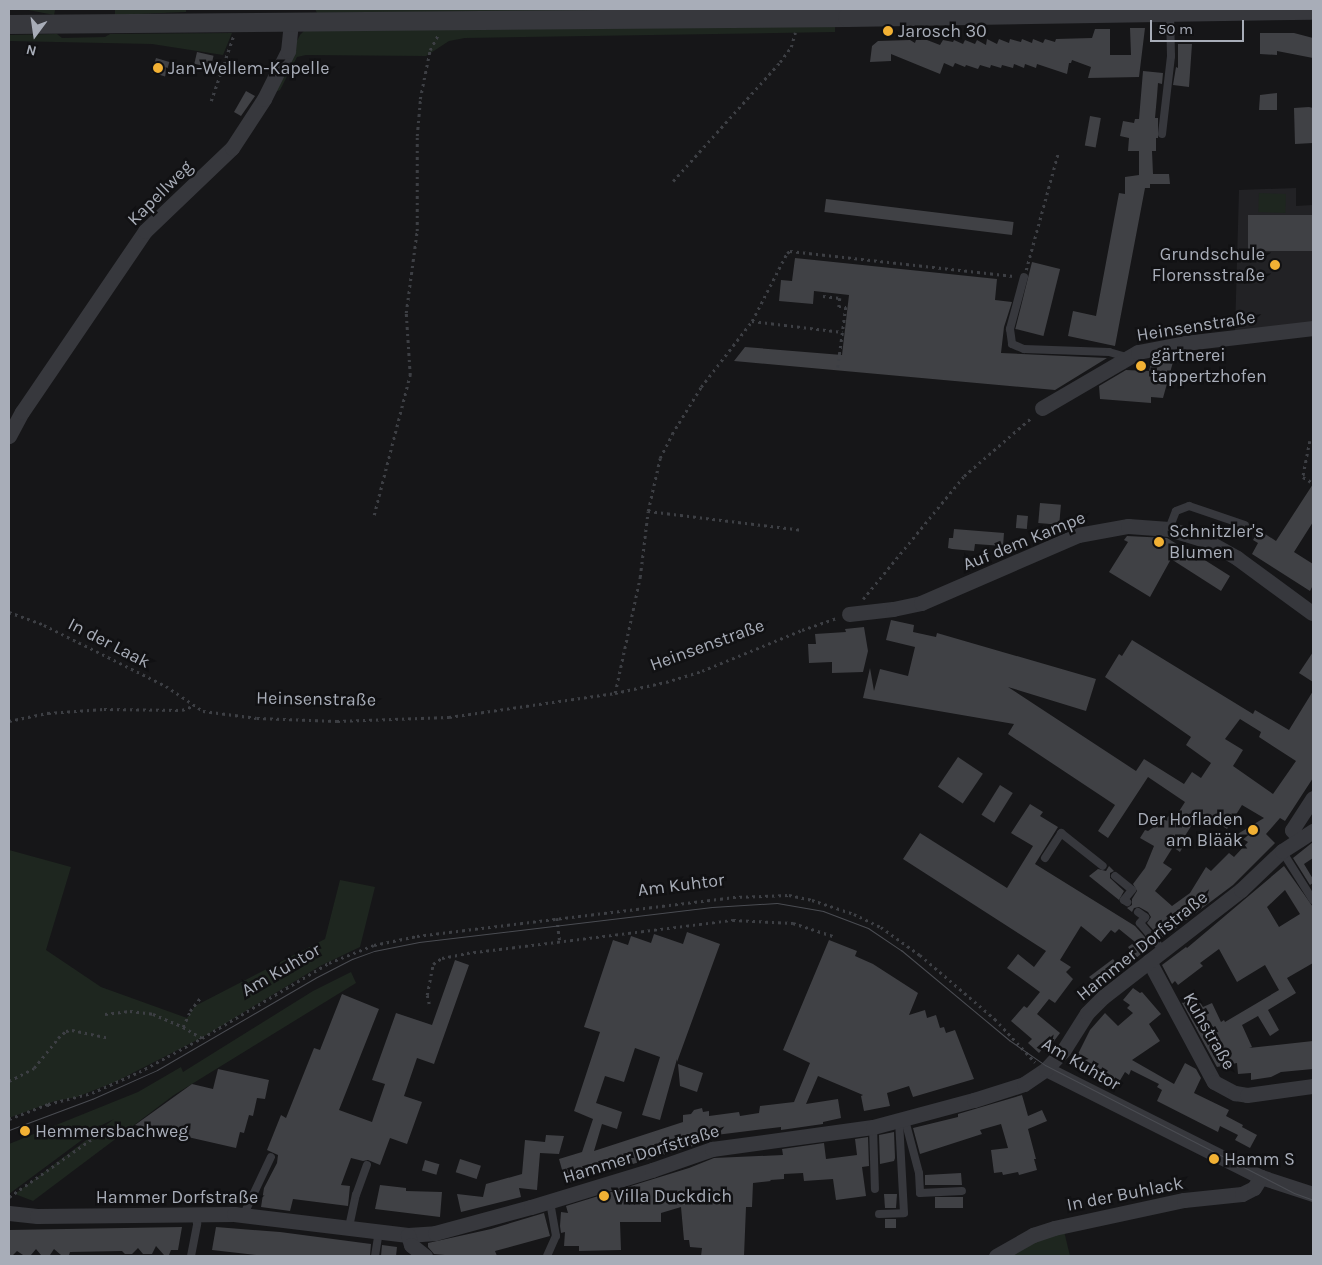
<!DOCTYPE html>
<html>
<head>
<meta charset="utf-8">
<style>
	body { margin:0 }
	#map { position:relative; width:1322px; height:1265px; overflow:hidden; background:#161618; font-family:Karla,sans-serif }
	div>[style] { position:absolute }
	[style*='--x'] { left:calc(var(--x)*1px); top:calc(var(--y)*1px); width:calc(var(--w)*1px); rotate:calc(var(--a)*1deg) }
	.built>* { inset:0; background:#222225 }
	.green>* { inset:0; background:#1e261f; transform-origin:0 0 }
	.building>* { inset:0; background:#404145; transform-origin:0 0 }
	.path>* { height:2.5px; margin-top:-1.25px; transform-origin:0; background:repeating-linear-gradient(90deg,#3d3f44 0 2.5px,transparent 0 6.5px) }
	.service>* { height:8px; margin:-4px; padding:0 4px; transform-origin:4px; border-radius:4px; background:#37383d }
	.minor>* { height:15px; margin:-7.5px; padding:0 7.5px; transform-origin:7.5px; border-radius:7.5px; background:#37383d }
	.tertiary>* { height:19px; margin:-9.5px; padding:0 9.5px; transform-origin:9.5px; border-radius:9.5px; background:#37383d }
	.tram>* { height:1px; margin:-0.5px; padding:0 0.5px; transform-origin:0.5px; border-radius:0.5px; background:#4a4c52 }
	.dots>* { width:14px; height:14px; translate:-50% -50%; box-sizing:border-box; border:2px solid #111113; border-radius:50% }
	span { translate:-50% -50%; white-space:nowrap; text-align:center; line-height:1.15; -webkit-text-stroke:5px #111113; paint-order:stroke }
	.poi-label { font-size:18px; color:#a8adb8 }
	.left { translate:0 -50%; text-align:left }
	.right { translate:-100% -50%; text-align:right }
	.street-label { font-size:18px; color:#a8adb8 }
	.frame { position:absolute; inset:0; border:10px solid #a8adb8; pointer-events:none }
	.north { position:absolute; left:10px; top:10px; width:50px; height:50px; -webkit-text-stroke:4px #111113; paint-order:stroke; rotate:194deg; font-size:14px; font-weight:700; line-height:20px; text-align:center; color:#a8adb8 }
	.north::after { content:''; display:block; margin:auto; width:18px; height:22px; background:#a8adb8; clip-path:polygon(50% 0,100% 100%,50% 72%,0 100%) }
	.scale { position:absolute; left:1150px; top:20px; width:94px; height:22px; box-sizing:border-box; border:2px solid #a8adb8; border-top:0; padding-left:6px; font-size:15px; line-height:18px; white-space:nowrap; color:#a8adb8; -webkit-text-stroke:4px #111113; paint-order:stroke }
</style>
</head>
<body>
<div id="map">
	<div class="built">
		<i style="clip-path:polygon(1296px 188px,1296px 206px,1313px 205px,1313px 323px,1235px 332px,1239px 190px)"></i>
	</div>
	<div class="green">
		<i style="clip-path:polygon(115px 9px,186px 9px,186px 12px,115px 15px)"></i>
		<i style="clip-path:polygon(315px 9px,854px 9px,317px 13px)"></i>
		<i style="left:55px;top:10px;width:5px;height:46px;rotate:101deg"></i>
		<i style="clip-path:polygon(831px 25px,835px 27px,835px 32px,465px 38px,449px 41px,426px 56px,306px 55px,297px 57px,280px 90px,270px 94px,300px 35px,304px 31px)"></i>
		<i style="clip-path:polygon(232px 33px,223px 55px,152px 44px,9px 41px,9px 35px,57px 34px,62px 38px,105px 37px,110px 34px)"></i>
		<i style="left:1259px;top:193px;width:27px;height:19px;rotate:2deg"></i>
		<i style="clip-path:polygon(9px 850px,71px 867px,46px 950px,101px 987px,187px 1018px,195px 1006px,325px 939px,340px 880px,375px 887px,360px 947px,320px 966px,203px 1037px,117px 1081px,77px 1097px,55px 1101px,9px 1118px)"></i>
		<i style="clip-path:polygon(351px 972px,356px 983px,174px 1095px,33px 1201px,15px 1194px,114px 1119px,102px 1125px,9px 1194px,9px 1144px,138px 1092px,181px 1067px,183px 1072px,313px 991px)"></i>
		<i style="clip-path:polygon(1063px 1227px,1070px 1256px,998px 1256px)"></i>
	</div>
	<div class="building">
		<i style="clip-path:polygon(1130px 28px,1145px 28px,1139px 77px,1088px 78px,1091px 67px,1072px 60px,1071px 63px,1069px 63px,1067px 74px,1037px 64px,1036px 68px,1025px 64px,1024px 68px,1014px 64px,1013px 68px,1002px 65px,1001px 68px,991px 65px,990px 68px,980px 65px,978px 69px,966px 65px,965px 67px,955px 63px,953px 67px,944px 63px,940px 74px,891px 54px,891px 61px,870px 62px,872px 46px,878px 41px,910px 40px,915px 43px,916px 40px,927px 40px,940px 45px,943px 40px,953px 42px,954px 40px,963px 44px,965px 40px,975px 44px,977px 40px,986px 45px,987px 39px,997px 44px,999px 39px,1009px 43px,1010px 39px,1021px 42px,1022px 39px,1032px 43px,1033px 39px,1043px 43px,1045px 39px,1055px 42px,1056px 39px,1092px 38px,1095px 29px,1110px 29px,1110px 55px,1131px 55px)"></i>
		<i style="clip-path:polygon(1260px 33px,1294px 33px,1313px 38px,1313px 58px,1277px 51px,1277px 55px,1260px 54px)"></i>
		<i style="clip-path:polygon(1178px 44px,1192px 44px,1189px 87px,1173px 85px,1176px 67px,1178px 68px)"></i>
		<i style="left:197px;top:52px;width:17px;height:12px;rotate:13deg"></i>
		<i style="left:156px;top:58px;width:14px;height:15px;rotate:17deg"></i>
		<i style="clip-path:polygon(1143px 71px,1163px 73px,1162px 84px,1158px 83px,1157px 96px,1155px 118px,1158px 118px,1158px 138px,1156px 138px,1156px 151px,1152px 151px,1153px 174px,1169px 174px,1170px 184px,1150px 184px,1150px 188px,1145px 188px,1115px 346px,1068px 336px,1073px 311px,1096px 316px,1119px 193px,1125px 194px,1125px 177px,1139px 175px,1139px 151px,1128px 151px,1129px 138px,1120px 136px,1123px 121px,1134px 123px,1135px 119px,1139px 119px)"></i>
		<i style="clip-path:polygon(246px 91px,255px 96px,241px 116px,234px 112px)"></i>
		<i style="clip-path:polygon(1277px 93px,1277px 110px,1259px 110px,1260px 95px)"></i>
		<i style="clip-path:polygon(1309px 107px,1313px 108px,1313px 143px,1295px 144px,1294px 108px)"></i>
		<i style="left:1090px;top:116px;width:11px;height:30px;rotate:10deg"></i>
		<i style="left:826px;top:199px;width:189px;height:13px;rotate:7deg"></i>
		<i style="left:1313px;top:215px;width:36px;height:65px;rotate:90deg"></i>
		<i style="clip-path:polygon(795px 258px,997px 279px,995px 300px,1012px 302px,1004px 327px,1001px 353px,1107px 358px,1055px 390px,734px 361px,745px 347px,842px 355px,849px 295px,814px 291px,813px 304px,779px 301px,781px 280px,792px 281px)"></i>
		<i style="left:1032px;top:262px;width:29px;height:69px;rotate:14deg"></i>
		<i style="clip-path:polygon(1157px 358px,1173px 362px,1163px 398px,1151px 397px,1151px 403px,1100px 399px,1099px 386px,1126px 370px,1149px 371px,1152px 359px)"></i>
		<i style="clip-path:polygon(1313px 484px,1313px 522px,1294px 552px,1313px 564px,1313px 585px,1310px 591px,1252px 554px,1258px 543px,1253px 540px,1259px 530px,1276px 541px)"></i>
		<i style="left:1040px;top:503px;width:21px;height:20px;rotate:5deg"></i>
		<i style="left:1017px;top:515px;width:11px;height:13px;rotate:5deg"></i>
		<i style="clip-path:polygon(954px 529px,1004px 533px,1003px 546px,975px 544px,974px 551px,952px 549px,948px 548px,949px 538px,953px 538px)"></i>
		<i style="clip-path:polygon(1127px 536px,1167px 538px,1180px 546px,1181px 545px,1230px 576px,1221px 591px,1171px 559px,1150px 597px,1109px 572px,1128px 542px,1124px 540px)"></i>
		<i style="clip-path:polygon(evenodd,891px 620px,914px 625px,913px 632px,936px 637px,937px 633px,1096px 679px,1086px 711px,1008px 687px,1136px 771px,1144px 759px,1184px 784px,1192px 772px,1201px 778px,1211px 763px,1186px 745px,1191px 737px,1105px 677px,1119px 654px,1122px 656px,1132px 640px,1253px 714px,1255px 710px,1289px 730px,1313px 691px,1313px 778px,1285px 821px,1280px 818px,1266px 834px,1275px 843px,1233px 885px,1161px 939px,1147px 923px,1151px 917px,1148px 912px,1139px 907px,1134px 908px,1132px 912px,1127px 908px,1132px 905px,1132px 899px,1137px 891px,1133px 884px,1145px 868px,1154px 846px,1140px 838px,1145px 830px,1148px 831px,1169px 816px,1174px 819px,1185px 802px,1148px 777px,1108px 838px,1098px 831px,1115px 805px,1008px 734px,1014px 724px,863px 698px,870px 668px,874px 691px,880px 669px,908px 676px,915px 647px,886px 640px,891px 620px,1240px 719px,1261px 732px,1259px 737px,1296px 761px,1273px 794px,1233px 766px,1243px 750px,1225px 739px,1240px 719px,891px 620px,1242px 805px,1264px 818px,1236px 835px,1248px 842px,1234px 857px,1229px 853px,1211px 871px,1206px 867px,1190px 893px,1172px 906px,1155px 891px,1172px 869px,1163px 863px,1173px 847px,1180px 852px,1186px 841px,1183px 839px,1200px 812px,1227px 829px,1242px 805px)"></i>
		<i style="clip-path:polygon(864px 627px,868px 651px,863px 672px,832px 673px,832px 662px,809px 663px,808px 644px,816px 644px,815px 634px,846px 632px,845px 629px)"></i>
		<i style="clip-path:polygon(1313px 652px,1313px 682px,1299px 673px)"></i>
		<i style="left:958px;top:757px;width:30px;height:36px;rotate:34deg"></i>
		<i style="left:1000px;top:785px;width:15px;height:35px;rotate:32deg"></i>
		<i style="clip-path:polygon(1030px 804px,1043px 812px,1040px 816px,1058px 827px,1035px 864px,1135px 926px,1152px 945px,1136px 958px,1128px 947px,1135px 942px,1119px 929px,1115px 933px,1111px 930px,1101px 942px,1081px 926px,1060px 960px,1071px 967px,1066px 972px,1073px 979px,1055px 1003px,1049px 999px,1037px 1014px,1060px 1033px,1051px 1045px,1048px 1042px,1039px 1053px,1028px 1043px,1032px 1039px,1011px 1021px,1024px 1006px,1027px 1008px,1040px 992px,1007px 968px,1018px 954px,1034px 967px,1046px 951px,903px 859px,920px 833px,1007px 888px,1033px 846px,1011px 833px)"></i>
		<i style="clip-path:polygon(1313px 842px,1313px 858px,1304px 864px,1313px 879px,1313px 883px,1310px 885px,1293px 858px)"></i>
		<i style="clip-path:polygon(1109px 866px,1114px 871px,1110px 873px,1110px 878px,1124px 891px,1119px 900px,1089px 876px,1098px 869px,1106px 871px)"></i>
		<i style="clip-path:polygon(evenodd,1284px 866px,1313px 907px,1313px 963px,1287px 978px,1296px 993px,1268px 1010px,1279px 1030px,1270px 1036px,1258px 1016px,1242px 1025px,1252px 1047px,1249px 1048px,1313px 1041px,1313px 1069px,1281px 1072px,1271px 1077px,1251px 1080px,1251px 1073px,1238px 1074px,1237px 1063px,1217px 1067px,1182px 1003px,1196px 996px,1203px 1007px,1212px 1003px,1221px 1022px,1224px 1020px,1225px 1022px,1279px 990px,1265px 965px,1237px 982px,1219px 949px,1200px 963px,1203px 966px,1178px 985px,1175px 981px,1172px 984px,1162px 965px,1186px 947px,1187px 948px,1284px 866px,1285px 890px,1300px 914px,1279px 927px,1267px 907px,1285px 890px)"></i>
		<i style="clip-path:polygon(687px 932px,720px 944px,677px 1062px,677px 1059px,660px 1120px,642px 1115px,660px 1057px,635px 1048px,624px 1082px,605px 1076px,596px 1103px,622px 1112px,617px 1129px,602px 1124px,594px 1151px,683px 1122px,683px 1115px,691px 1114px,694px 1110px,702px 1108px,703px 1112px,709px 1111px,709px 1116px,739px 1112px,740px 1116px,759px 1113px,760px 1106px,794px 1102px,810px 1063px,783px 1050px,829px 940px,857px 951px,855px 956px,873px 964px,918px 993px,909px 1015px,925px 1010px,927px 1018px,936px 1015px,940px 1028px,944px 1027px,946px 1033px,955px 1030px,974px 1079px,913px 1097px,909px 1086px,887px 1093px,890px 1106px,864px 1111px,861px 1096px,863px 1095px,818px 1076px,806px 1104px,838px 1099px,841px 1118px,823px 1122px,823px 1124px,781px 1130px,781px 1127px,692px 1138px,693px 1146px,566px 1184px,559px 1159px,582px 1152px,593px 1119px,574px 1111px,600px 1032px,584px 1027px,613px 940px,628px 945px,631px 936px,651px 943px,654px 934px,683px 944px)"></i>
		<i style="clip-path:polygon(1113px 959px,1121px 969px,1100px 986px,1089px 977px)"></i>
		<i style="clip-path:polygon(455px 960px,469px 965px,434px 1064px,417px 1058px,404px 1096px,422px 1102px,407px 1144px,390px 1138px,380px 1165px,368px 1160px,363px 1161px,351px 1158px,341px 1185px,350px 1186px,348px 1206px,293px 1199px,290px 1211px,261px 1207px,264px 1188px,277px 1163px,278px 1155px,267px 1150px,281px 1115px,286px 1118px,314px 1048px,320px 1050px,342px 994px,379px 1009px,339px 1110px,372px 1122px,385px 1084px,372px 1080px,396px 1013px,432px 1025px)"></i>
		<i style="clip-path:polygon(1133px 988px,1140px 993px,1142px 992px,1161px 1014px,1149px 1024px,1160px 1041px,1132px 1060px,1174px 1084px,1185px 1063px,1196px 1069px,1201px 1078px,1194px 1093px,1229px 1110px,1226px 1116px,1243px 1125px,1240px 1131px,1242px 1127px,1257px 1135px,1250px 1148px,1235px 1140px,1238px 1135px,1220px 1126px,1218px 1132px,1157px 1101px,1162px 1090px,1157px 1087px,1159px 1084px,1131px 1070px,1129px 1075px,1125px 1072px,1119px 1082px,1075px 1060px,1090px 1030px,1105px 1013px,1118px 1026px,1133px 1013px,1127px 1008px,1130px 1005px,1123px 1000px)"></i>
		<i style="clip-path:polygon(678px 1064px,703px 1073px,697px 1092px,680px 1086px)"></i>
		<i style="clip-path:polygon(218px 1069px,269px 1080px,265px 1099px,257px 1098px,253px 1116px,249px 1115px,244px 1133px,240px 1132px,236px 1148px,135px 1125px,192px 1084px,213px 1089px)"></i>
		<i style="clip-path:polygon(1022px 1095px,1028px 1116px,1042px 1110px,1047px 1121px,1028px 1129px,1036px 1159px,1034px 1159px,1037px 1170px,1019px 1175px,1018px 1172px,1003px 1175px,1002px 1172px,994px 1173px,991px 1150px,1008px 1148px,1001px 1124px,980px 1130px,982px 1134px,920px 1154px,913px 1128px,958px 1117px,958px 1114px)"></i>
		<i style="clip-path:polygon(894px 1132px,895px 1158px,894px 1161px,880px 1164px,879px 1135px)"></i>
		<i style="clip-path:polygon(546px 1135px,564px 1136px,559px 1154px,540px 1153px,537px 1190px,519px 1188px,521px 1197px,461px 1212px,457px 1194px,483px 1197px,486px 1184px,522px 1174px,525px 1140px,545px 1142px)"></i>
		<i style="clip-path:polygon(868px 1137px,869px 1166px,862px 1167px,866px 1196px,836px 1200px,833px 1179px,804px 1181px,803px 1173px,784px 1174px,784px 1179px,770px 1180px,771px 1181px,753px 1183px,752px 1207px,746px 1207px,744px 1256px,701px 1256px,702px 1248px,690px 1247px,689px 1240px,684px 1240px,681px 1207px,661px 1213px,661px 1222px,620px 1222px,621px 1250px,579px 1251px,579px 1246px,564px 1246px,565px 1232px,561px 1233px,560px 1226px,561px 1212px,568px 1213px,566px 1206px,689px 1168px,714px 1158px,783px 1155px,782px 1149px,824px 1143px,826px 1159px,857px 1155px,855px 1139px)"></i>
		<i style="left:460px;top:1159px;width:22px;height:14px;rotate:18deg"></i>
		<i style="left:425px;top:1160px;width:15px;height:11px;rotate:16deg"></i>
		<i style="clip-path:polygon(961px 1173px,962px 1185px,925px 1185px,925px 1175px)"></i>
		<i style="clip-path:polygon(380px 1185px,406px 1188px,406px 1191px,442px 1192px,440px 1217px,375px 1209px)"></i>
		<i style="clip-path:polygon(884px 1194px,897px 1194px,896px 1208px,885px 1208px)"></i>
		<i style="left:963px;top:1197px;width:11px;height:28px;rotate:90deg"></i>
		<i style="clip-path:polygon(544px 1213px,550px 1236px,495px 1251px,497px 1256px,445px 1256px,445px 1255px,434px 1254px,428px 1247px,428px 1243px,491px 1229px)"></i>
		<i style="left:885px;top:1219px;width:11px;height:9px"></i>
		<i style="clip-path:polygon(182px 1227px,178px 1250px,171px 1250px,169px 1255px,164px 1255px,156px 1246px,152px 1254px,143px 1254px,138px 1248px,132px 1254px,125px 1254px,122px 1251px,70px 1252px,69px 1255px,61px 1255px,54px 1249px,50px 1255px,41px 1255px,36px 1249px,31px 1255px,23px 1255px,17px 1251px,12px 1256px,9px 1256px,9px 1230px)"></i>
		<i style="clip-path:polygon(216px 1227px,280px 1232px,371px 1244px,370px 1256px,265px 1256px,212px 1250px)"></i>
		<i style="clip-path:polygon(382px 1245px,397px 1247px,396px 1256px,381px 1256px)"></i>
	</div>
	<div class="path">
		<i style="--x:211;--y:101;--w:68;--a:-71"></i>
		<i style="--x:673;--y:181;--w:160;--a:-48"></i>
		<i style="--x:780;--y:62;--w:19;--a:-54"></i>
		<i style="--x:791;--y:47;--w:15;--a:-74"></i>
		<i style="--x:1026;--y:270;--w:121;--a:-74.7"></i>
		<i style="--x:823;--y:296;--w:17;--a:7"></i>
		<i style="--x:840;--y:298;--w:9;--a:96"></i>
		<i style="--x:839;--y:307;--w:7;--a:0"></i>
		<i style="--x:846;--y:307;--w:61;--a:97.6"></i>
		<i style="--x:752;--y:321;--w:91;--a:7"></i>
		<i style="--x:1310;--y:441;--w:37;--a:101"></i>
		<i style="--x:1303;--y:477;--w:12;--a:31"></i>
		<i style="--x:648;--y:511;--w:156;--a:7"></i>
		<i style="--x:374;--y:515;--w:145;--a:-75.6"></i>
		<i style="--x:410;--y:375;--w:62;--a:-93.7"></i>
		<i style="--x:406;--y:313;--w:83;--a:-82.4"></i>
		<i style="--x:417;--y:231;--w:95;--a:-90"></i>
		<i style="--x:417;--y:136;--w:37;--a:-85"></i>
		<i style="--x:420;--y:99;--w:50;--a:-78.5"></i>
		<i style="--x:430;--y:50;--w:17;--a:-62"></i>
		<i style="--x:863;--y:599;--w:159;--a:-50.6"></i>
		<i style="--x:964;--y:476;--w:90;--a:-40.9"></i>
		<i style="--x:9;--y:612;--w:37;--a:20"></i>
		<i style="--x:44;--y:625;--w:136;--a:26.6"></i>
		<i style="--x:166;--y:686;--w:45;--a:34"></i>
		<i style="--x:203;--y:711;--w:54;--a:7.4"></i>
		<i style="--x:257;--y:718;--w:80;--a:2.1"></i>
		<i style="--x:337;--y:721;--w:112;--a:-2"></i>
		<i style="--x:449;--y:717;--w:168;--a:-8.2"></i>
		<i style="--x:615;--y:693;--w:52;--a:-12.2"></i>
		<i style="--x:666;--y:682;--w:38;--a:-17"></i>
		<i style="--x:702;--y:671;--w:108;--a:-22.3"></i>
		<i style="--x:802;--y:630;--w:37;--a:-19"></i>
		<i style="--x:615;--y:693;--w:119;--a:-77.8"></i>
		<i style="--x:640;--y:577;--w:66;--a:-83.1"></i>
		<i style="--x:648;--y:511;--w:54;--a:-77.2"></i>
		<i style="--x:660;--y:458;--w:27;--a:-63"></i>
		<i style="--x:672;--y:434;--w:55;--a:-58.3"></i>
		<i style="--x:701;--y:387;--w:83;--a:-52.3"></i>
		<i style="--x:752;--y:321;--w:76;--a:-62.8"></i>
		<i style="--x:787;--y:253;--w:4;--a:-34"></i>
		<i style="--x:790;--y:251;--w:225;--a:6.4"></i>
		<i style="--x:9;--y:721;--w:40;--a:-12"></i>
		<i style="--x:48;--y:713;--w:56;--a:-4.1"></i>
		<i style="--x:104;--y:709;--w:78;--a:0.7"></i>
		<i style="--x:182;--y:710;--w:12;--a:-20"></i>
		<i style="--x:557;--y:918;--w:23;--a:83"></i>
		<i style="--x:429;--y:1004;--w:9;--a:-103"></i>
		<i style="--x:427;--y:995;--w:32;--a:-79"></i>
		<i style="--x:433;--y:964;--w:11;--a:-34"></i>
		<i style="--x:442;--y:958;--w:25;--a:-11"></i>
		<i style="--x:467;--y:953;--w:268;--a:-7.1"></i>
		<i style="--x:733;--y:920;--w:60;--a:2.9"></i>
		<i style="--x:793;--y:923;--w:42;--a:18"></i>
		<i style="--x:105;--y:1014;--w:25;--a:-7"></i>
		<i style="--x:130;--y:1011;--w:23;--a:7"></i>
		<i style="--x:153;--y:1014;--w:33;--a:23"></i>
		<i style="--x:183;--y:1027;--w:22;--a:30"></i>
		<i style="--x:183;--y:1027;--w:17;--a:-66"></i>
		<i style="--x:190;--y:1011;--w:18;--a:-52"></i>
		<i style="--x:9;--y:1081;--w:28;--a:-27"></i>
		<i style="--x:34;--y:1068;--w:38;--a:-51"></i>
		<i style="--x:58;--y:1038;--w:11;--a:-41"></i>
		<i style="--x:66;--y:1031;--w:6;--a:-9"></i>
		<i style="--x:72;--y:1030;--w:38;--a:12"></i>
		<i style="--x:48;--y:1104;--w:6;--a:59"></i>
		<i style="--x:9;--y:1119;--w:42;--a:-21"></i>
		<i style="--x:48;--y:1104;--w:45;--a:-14"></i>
		<i style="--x:92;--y:1093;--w:51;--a:-24.1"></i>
		<i style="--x:139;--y:1072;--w:72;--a:-28.4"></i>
		<i style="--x:202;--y:1038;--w:147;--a:-30.6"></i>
		<i style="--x:329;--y:963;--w:48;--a:-21.8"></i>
		<i style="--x:374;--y:945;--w:44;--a:-11.8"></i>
		<i style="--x:417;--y:936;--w:318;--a:-7"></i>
		<i style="--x:733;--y:897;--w:56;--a:-2"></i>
		<i style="--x:789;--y:895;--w:24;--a:12"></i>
		<i style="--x:812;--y:900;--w:44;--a:18.4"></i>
		<i style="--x:854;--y:914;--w:30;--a:26"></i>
		<i style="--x:881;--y:927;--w:48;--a:35.7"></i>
		<i style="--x:920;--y:955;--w:99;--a:40.5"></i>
		<i style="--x:995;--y:1019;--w:59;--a:47.1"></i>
		<i style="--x:9;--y:1197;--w:113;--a:-35"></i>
	</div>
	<div class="service">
		<i style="--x:1162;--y:134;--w:79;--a:-83.4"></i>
		<i style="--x:1171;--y:56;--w:44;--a:-91.3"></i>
		<i style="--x:1024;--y:277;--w:54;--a:105.1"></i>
		<i style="--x:1010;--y:329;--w:15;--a:82"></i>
		<i style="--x:1012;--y:344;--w:13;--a:23"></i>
		<i style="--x:1024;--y:349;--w:85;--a:2"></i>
		<i style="--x:1109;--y:352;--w:19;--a:16"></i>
		<i style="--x:1169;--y:529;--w:19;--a:-69"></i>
		<i style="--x:1176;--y:511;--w:14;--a:-21"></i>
		<i style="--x:1189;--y:506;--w:59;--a:18.7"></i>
		<i style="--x:1282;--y:851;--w:58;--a:57.7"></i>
		<i style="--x:1045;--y:858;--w:30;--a:-57"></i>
		<i style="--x:1061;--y:833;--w:53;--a:38.2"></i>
		<i style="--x:1115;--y:876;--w:22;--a:39"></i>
		<i style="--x:1132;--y:890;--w:13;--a:129"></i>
		<i style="--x:1124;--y:900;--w:4;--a:34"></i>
		<i style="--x:1138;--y:912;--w:9;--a:36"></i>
		<i style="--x:1145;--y:917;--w:8;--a:130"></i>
		<i style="--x:1140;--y:923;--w:35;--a:50"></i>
		<i style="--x:905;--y:1120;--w:55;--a:75.2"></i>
		<i style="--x:919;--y:1173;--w:20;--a:87"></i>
		<i style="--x:920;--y:1193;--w:42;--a:-2.7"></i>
		<i style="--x:873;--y:1127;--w:62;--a:88.2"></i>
		<i style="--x:244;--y:1214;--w:63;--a:-64.7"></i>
		<i style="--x:879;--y:1214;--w:25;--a:-2"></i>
		<i style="--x:904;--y:1213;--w:92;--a:-93.1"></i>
		<i style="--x:349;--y:1227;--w:33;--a:-78"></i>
		<i style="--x:356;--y:1195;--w:32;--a:-70"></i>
		<i style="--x:191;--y:1256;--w:33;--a:-79"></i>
		<i style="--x:197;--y:1224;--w:10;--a:-96"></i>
		<i style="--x:375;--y:1256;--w:25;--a:-81"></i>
		<i style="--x:547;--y:1256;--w:22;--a:-66"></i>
		<i style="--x:556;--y:1236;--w:35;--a:-100"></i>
	</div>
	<div class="minor">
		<i style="--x:1042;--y:408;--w:111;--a:-30.3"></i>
		<i style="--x:1138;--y:352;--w:48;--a:-10.8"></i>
		<i style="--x:1185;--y:343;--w:129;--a:-6.7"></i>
		<i style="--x:9;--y:436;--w:27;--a:-62"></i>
		<i style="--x:22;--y:412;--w:219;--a:-55.8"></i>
		<i style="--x:145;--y:231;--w:120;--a:-43.7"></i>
		<i style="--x:232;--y:148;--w:59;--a:-56.9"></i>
		<i style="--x:264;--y:99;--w:54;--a:-63.4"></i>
		<i style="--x:288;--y:51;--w:29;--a:-84"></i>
		<i style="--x:849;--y:614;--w:44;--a:-6.5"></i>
		<i style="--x:893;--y:609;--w:29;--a:-12"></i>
		<i style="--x:921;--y:603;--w:171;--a:-23.4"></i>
		<i style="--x:1078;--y:535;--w:51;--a:-10.2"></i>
		<i style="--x:1128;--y:526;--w:41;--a:4.2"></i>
		<i style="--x:1169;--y:529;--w:38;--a:17"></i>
		<i style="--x:1205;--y:540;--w:37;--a:29"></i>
		<i style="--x:1237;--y:558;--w:93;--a:36.3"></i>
		<i style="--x:1300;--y:839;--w:12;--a:-132"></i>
		<i style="--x:1292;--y:830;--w:38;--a:-57"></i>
		<i style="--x:1149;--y:961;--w:137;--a:61.8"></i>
		<i style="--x:1214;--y:1082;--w:24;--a:28"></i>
		<i style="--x:1235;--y:1093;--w:12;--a:9"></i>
		<i style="--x:1247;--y:1095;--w:67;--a:-7.8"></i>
		<i style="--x:1046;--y:1069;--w:241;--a:26.7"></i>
		<i style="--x:1261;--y:1177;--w:55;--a:18.1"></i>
		<i style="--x:9;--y:1213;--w:28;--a:6"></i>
		<i style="--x:37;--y:1216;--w:197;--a:-0.6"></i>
		<i style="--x:234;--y:1214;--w:175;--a:6.9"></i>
		<i style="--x:408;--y:1235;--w:27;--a:-4"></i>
		<i style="--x:435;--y:1233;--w:99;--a:-15.2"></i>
		<i style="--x:531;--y:1207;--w:127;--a:-17"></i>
		<i style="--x:652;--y:1170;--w:64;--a:-19.3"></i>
		<i style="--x:712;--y:1149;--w:162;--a:-7.8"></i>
		<i style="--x:873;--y:1127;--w:105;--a:-15"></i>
		<i style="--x:974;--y:1100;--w:52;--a:-17.7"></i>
		<i style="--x:1024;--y:1084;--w:27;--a:-34"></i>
		<i style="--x:1046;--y:1069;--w:25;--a:-47"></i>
		<i style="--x:1063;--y:1051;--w:45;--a:-57.7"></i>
		<i style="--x:1087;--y:1013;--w:23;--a:-45"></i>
		<i style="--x:1103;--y:997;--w:175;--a:-37.8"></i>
		<i style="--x:1241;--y:890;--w:57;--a:-43.6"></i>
		<i style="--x:1282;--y:851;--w:37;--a:-33"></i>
		<i style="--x:408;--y:1235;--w:10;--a:73"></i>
		<i style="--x:411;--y:1245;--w:18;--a:38"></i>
		<i style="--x:996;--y:1256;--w:43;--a:-29.6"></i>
		<i style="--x:1033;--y:1235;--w:22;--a:-18"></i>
		<i style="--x:1054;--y:1228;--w:133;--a:-12.2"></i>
		<i style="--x:1184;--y:1200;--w:58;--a:-5.9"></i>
		<i style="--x:1242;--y:1194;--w:13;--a:-27"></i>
		<i style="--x:1254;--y:1188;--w:13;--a:-58"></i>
	</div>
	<div class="tertiary">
		<i style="--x:9;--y:24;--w:838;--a:-0.48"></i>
		<i style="--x:847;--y:17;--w:466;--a:-0.9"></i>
	</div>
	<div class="tram">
		<i style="--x:9;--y:1130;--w:89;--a:-20.5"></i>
		<i style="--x:92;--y:1099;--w:71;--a:-24"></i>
		<i style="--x:157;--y:1070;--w:183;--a:-30.2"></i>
		<i style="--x:315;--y:978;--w:42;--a:-27.2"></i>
		<i style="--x:352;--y:959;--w:23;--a:-20"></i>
		<i style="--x:374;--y:951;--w:46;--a:-11.3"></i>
		<i style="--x:419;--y:942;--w:295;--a:-6.8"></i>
		<i style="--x:712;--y:907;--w:65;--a:-3.5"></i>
		<i style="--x:777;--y:903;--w:47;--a:9.9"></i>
		<i style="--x:823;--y:911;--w:48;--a:20.7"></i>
		<i style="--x:868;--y:928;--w:40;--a:34"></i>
		<i style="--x:901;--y:950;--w:141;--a:39.8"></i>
		<i style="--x:1009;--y:1040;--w:44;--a:34.8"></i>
		<i style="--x:1045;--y:1065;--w:280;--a:27.2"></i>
		<i style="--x:1294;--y:1193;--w:20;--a:20"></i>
	</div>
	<div class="dots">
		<i style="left:888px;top:31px;background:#f2b134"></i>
		<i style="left:158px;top:68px;background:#f2b134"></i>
		<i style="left:1275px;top:265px;background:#f2b134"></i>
		<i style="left:1141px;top:366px;background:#f2b134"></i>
		<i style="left:1159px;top:542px;background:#f2b134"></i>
		<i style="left:1253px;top:830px;background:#f2b134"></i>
		<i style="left:25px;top:1131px;background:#f2b134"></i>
		<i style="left:1214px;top:1159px;background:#f2b134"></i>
		<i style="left:604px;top:1196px;background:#f2b134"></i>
	</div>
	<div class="poi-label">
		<span class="left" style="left:898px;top:31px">Jarosch 30</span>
		<span class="left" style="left:168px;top:68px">Jan-Wellem-Kapelle</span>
		<span class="right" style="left:1265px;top:265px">Grundschule<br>Florensstraße</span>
		<span class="left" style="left:1151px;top:366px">gärtnerei<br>tappertzhofen</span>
		<span class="left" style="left:1169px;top:542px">Schnitzler's<br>Blumen</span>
		<span class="right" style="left:1243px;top:830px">Der Hofladen<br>am Blääk</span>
		<span class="left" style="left:35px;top:1131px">Hemmersbachweg</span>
		<span class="left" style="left:1224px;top:1159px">Hamm S</span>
		<span class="left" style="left:614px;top:1196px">Villa Duckdich</span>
	</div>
	<div class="street-label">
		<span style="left:160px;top:193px;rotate:-45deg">Kapellweg</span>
		<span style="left:1196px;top:326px;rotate:-9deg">Heinsenstraße</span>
		<span style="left:1024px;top:541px;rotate:-22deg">Auf dem Kampe</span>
		<span style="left:109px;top:643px;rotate:27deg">In der Laak</span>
		<span style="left:707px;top:645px;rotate:-20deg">Heinsenstraße</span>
		<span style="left:316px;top:699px;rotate:1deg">Heinsenstraße</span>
		<span style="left:681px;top:885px;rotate:-7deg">Am Kuhtor</span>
		<span style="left:1142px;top:946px;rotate:-39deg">Hammer Dorfstraße</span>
		<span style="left:281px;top:970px;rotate:-30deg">Am Kuhtor</span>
		<span style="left:1209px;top:1031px;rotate:60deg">Kuhstraße</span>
		<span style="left:1081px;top:1064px;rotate:30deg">Am Kuhtor</span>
		<span style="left:641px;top:1154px;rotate:-17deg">Hammer Dorfstraße</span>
		<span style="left:1125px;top:1194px;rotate:-11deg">In der Buhlack</span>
		<span style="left:177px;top:1197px">Hammer Dorfstraße</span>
	</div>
	<div class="frame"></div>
	<div class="north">N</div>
	<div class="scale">50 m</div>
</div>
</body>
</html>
